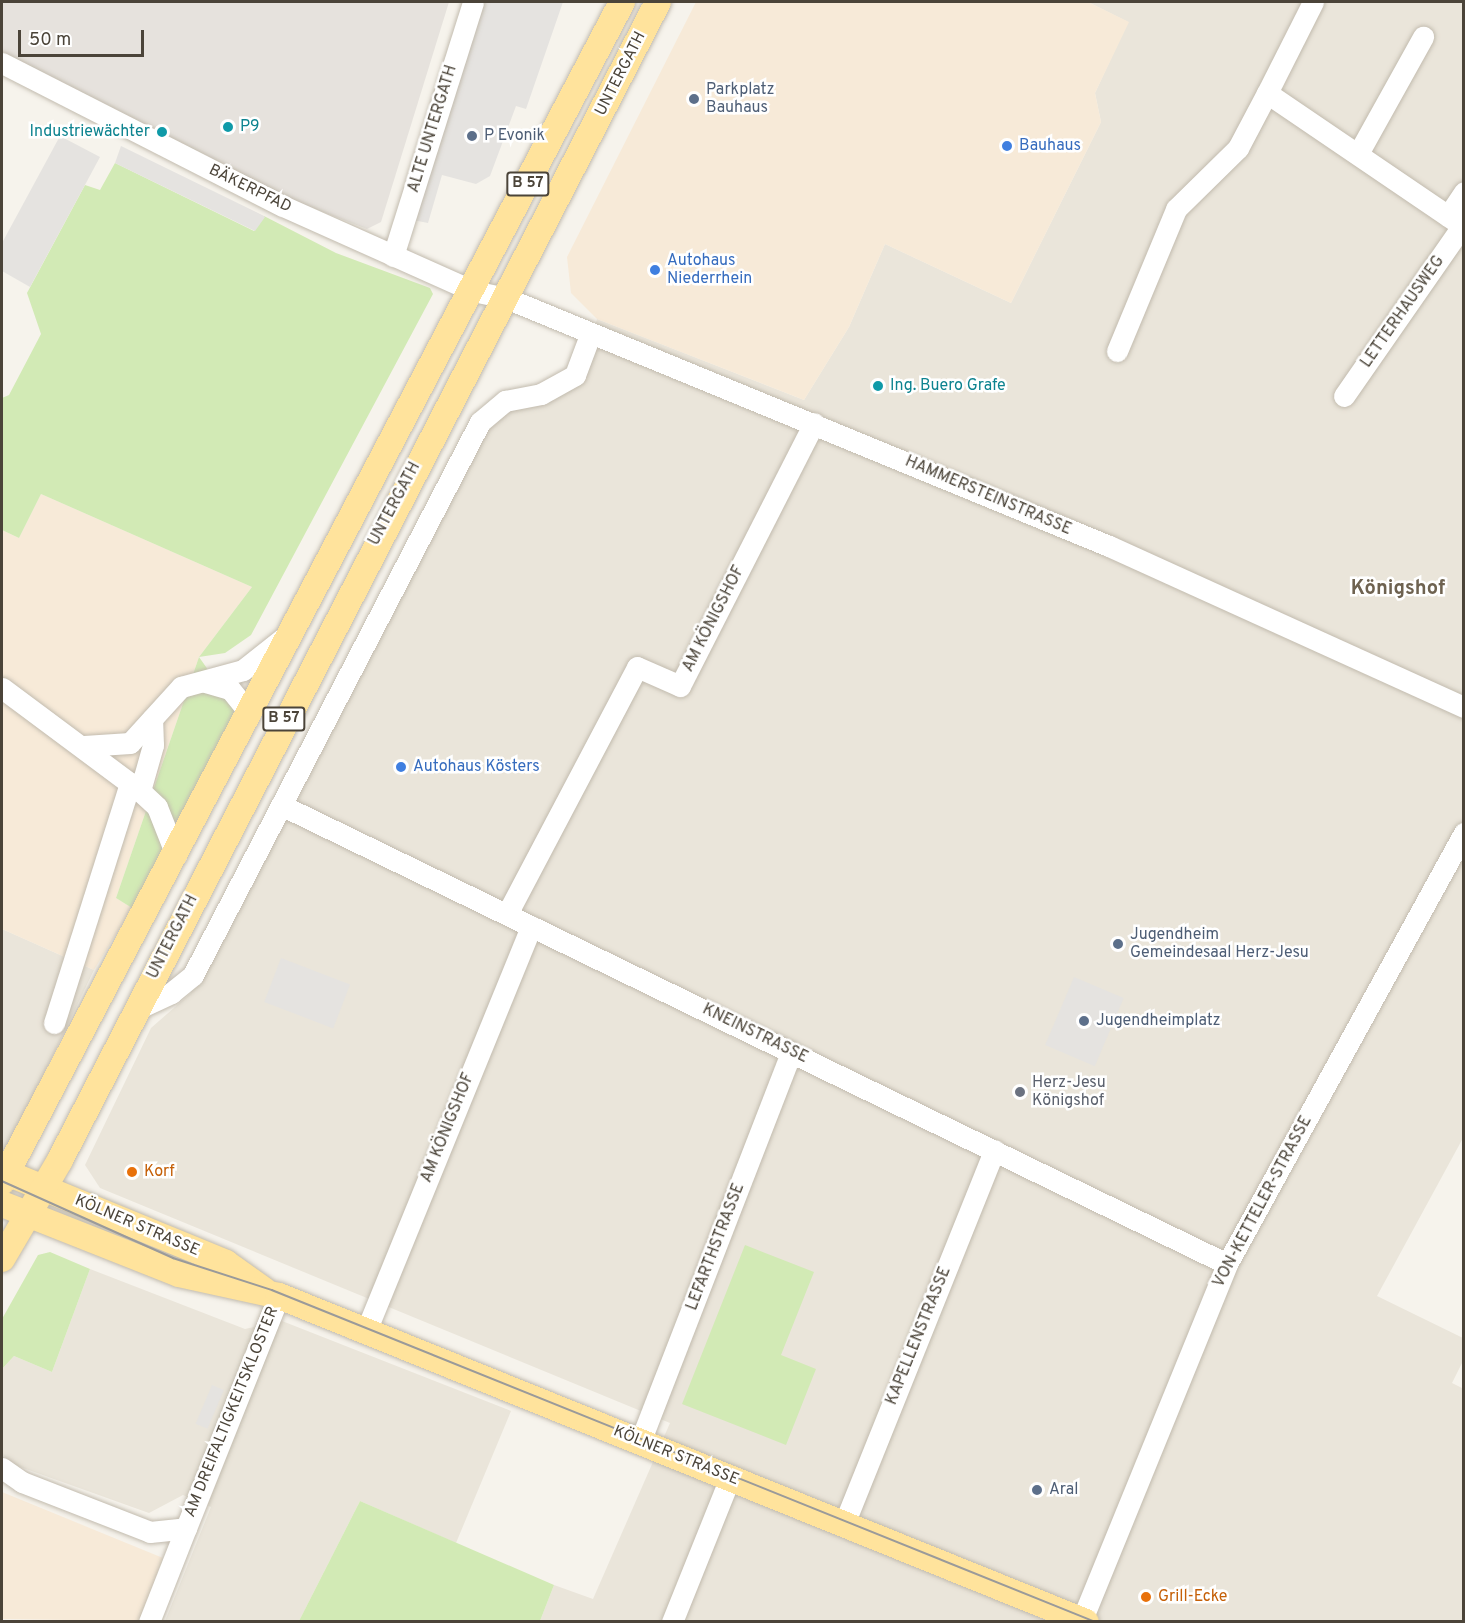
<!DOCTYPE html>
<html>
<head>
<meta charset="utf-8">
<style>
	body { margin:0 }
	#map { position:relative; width:1465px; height:1623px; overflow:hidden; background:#f6f3ec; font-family:Overpass,sans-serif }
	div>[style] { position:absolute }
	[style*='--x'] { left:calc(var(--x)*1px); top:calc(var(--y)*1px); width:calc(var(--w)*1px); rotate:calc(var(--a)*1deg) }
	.residential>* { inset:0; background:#eae5da }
	.commercial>* { inset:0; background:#f7ead8 }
	.industrial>* { inset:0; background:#e6e2dd }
	.green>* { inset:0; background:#d2eab5 }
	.parking>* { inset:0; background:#e5e3e0; transform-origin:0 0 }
	.roads { filter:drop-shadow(0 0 2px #c2bbae) drop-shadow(0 0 2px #c2bbae) }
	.minor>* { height:21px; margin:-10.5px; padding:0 10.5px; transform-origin:10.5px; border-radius:10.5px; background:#fff }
	.major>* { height:26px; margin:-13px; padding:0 13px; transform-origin:13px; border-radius:13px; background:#ffe39c }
	.tram>* { height:1.5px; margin:-0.75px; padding:0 0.75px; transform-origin:0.75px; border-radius:0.75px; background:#9a9a9a }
	.dots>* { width:16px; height:16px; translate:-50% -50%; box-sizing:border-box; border:3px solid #fff; border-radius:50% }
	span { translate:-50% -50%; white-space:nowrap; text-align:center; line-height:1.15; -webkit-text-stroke:5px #fff; paint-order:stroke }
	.shield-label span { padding:2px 4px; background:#fff; border:2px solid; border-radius:4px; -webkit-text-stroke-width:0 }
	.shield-label { font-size:15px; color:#4b4439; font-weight:700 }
	.street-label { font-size:16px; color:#4b4439 }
	.service-label { font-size:16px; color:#4e5e75 }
	.left { translate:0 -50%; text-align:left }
	.culture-label { font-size:16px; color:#0d838f }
	.right { translate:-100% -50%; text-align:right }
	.shop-label { font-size:16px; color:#366cbe }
	.worship-label { font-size:16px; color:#5b616d }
	.food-label { font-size:16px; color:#c56008 }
	.quarter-label { font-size:20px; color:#6e6250; font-weight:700 }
	.frame { position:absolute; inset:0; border:3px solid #4b4439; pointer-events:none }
	.scale { position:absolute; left:18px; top:30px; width:126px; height:27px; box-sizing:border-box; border:3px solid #4b4439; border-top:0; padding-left:8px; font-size:18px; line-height:21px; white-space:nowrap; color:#4b4439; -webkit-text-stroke:4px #fff; paint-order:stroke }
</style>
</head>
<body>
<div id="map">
	<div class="residential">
		<i style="clip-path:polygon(1088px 2px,1463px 2px,1463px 1138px,1377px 1296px,1463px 1338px,1463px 1361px,1452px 1383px,1464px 1389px,1463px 1621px,540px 1621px,554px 1585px,593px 1599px,670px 1423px,100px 1188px,85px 1165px,151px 1028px,191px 993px,492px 417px,579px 380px,597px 319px,804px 400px,849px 327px,885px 244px,1011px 303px,1101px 122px,1095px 93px,1128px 22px)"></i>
		<i style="clip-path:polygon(2px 929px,94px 970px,2px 1161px)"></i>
		<i style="clip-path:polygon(90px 1269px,245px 1329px,282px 1321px,511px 1411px,456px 1543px,360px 1501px,299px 1621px,165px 1621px,211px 1507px,183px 1495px,149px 1513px,12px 1464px,2px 1454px,2px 1369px,14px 1356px,52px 1372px)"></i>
	</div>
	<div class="commercial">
		<i style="clip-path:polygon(696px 2px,1088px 2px,1129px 22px,1095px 93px,1101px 122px,1011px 303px,885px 244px,849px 327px,804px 400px,597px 319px,571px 293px,567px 257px)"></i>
		<i style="clip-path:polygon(41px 494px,252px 587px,199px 657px,116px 898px,132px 908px,94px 970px,2px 929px,2px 530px,19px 538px)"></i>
		<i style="clip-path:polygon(2px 1492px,163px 1558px,140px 1621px,2px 1619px)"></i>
	</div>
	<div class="industrial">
		<i style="clip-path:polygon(2px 2px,449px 2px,381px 222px,367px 229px,266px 190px,2px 52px)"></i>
	</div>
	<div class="green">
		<i style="clip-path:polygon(115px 163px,254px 231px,264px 216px,336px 253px,430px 288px,433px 294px,251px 635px,225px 653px,199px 657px,240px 715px,132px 908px,116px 898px,199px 657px,252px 587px,41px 494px,19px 538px,2px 530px,2px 398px,9px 395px,41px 334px,27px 293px,85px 185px,100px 190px)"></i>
		<i style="clip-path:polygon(745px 1245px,814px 1272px,781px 1355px,816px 1369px,786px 1445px,682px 1404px)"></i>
		<i style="clip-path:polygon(50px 1252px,90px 1269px,52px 1372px,14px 1356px,2px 1369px,2px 1319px,38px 1255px)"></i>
		<i style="clip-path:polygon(360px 1501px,554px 1585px,540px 1621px,299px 1621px)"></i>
	</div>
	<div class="parking">
		<i style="clip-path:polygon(483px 2px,563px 2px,526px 109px,516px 106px,490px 176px,476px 184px,442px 175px,428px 223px,413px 220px)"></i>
		<i style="clip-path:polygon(60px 136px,100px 157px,30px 287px,2px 271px,2px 243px)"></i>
		<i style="clip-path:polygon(121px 146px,264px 216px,265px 217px,255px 231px,115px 163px)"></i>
		<i style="left:281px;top:958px;width:74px;height:47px;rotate:21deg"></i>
		<i style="left:1074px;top:977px;width:54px;height:74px;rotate:23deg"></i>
		<i style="left:212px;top:1385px;width:13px;height:42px;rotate:23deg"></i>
	</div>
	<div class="roads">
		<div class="minor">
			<i style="--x:1313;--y:2;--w:102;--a:116.8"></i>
			<i style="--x:1267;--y:93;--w:238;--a:34.2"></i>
			<i style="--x:2;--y:63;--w:315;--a:27"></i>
			<i style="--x:283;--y:206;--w:208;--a:24.1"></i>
			<i style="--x:473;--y:291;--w:34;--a:12"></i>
			<i style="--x:506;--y:298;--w:652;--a:22.36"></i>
			<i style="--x:1109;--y:546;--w:390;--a:24.4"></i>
			<i style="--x:1359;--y:152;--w:132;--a:-60.9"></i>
			<i style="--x:1448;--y:216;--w:29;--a:-56"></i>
			<i style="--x:393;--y:256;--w:266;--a:-72.5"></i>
			<i style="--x:1117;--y:351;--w:154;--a:-67.4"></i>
			<i style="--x:1176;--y:209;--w:87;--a:-44.5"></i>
			<i style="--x:1238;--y:148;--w:62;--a:-62.2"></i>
			<i style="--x:1344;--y:396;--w:207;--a:-55.2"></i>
			<i style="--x:205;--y:682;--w:26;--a:16"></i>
			<i style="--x:230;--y:689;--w:32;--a:51"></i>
			<i style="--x:2;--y:688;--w:172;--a:36.7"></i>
			<i style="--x:140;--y:791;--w:23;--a:43"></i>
			<i style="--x:157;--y:807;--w:52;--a:68.4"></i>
			<i style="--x:84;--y:746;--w:46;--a:-3.7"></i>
			<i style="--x:130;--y:743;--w:76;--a:-47.7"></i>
			<i style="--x:181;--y:687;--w:64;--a:-15.3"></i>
			<i style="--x:243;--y:670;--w:50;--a:-38.5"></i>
			<i style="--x:140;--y:791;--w:48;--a:-74.2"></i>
			<i style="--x:153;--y:745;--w:26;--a:-92"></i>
			<i style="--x:281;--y:805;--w:1051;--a:25.88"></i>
			<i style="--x:507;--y:914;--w:279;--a:-62.2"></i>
			<i style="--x:637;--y:667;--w:47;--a:23.8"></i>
			<i style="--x:680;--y:686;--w:295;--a:-63"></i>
			<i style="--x:137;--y:1009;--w:38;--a:-25"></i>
			<i style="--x:171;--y:993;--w:28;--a:-39"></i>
			<i style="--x:193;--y:975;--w:623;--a:-62.57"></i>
			<i style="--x:480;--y:422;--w:33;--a:-40"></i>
			<i style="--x:505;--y:401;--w:37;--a:-11"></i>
			<i style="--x:541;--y:394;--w:39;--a:-29"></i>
			<i style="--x:575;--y:375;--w:43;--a:-69.4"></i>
			<i style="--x:54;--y:1023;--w:252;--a:-72.4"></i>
			<i style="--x:366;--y:1331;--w:437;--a:-67.8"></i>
			<i style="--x:640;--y:1442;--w:418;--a:-68.8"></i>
			<i style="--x:2;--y:1468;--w:24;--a:35"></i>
			<i style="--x:22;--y:1482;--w:137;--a:21.3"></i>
			<i style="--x:150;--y:1532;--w:36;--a:-6"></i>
			<i style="--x:186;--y:1528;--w:250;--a:-68.2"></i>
			<i style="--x:844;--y:1524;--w:403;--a:-68.1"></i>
			<i style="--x:149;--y:1622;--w:101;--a:-68.5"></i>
			<i style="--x:672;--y:1622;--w:155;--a:-68.1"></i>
			<i style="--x:1081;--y:1622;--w:387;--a:-67.8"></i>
			<i style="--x:1227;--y:1264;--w:492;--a:-61.2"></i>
		</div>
		<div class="major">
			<i style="--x:2;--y:1171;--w:242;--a:22.3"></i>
			<i style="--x:226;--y:1263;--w:47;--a:35.4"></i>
			<i style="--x:2;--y:1182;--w:1333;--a:-62.28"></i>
			<i style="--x:2;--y:1204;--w:190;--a:21.6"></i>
			<i style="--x:179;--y:1274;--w:102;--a:12.4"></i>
			<i style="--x:279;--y:1296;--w:870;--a:22"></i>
			<i style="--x:2;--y:1259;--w:115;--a:-59.6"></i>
			<i style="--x:60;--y:1160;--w:1303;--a:-62.69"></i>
		</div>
	</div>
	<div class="tram">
		<i style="--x:2;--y:1181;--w:188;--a:24.2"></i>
		<i style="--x:173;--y:1258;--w:104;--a:17.9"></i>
		<i style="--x:272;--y:1290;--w:888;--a:21.95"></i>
	</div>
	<div class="dots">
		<i style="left:694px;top:99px;background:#5c6f8a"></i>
		<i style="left:228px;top:127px;background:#0f9aa8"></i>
		<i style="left:162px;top:132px;background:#0f9aa8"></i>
		<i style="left:472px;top:136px;background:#5c6f8a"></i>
		<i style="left:1007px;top:146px;background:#3f7fe0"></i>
		<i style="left:655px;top:270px;background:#3f7fe0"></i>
		<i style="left:878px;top:386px;background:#0f9aa8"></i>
		<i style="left:401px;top:767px;background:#3f7fe0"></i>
		<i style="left:1118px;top:944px;background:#5c6f8a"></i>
		<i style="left:1084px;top:1021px;background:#5c6f8a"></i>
		<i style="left:1020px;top:1092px;background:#6b7280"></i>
		<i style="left:132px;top:1172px;background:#e8710a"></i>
		<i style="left:1037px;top:1490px;background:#5c6f8a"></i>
		<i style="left:1146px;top:1597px;background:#e8710a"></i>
	</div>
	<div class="shield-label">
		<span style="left:528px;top:184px">B 57</span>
		<span style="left:284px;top:719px">B 57</span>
	</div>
	<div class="street-label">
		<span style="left:621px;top:74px;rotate:-63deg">UNTERGATH</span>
		<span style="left:433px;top:129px;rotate:-73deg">ALTE UNTERGATH</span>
		<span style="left:250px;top:189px;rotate:26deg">BÄKERPFAD</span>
		<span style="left:1403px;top:312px;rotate:-55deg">LETTERHAUSWEG</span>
		<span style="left:988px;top:496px;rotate:23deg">HAMMERSTEINSTRASSE</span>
		<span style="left:395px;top:504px;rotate:-62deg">UNTERGATH</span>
		<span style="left:714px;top:619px;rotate:-63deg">AM KÖNIGSHOF</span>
		<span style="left:173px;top:937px;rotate:-63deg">UNTERGATH</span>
		<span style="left:755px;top:1034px;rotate:26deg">KNEINSTRASSE</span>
		<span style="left:448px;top:1128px;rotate:-68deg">AM KÖNIGSHOF</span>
		<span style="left:1263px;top:1202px;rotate:-62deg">VON-KETTELER-STRASSE</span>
		<span style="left:137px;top:1226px;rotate:23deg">KÖLNER STRASSE</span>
		<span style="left:716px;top:1247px;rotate:-69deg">LEFARTHSTRASSE</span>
		<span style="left:919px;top:1336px;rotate:-68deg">KAPELLENSTRASSE</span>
		<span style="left:232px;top:1412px;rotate:-68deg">AM DREIFALTIGKEITSKLOSTER</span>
		<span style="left:676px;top:1456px;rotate:22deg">KÖLNER STRASSE</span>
	</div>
	<div class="service-label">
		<span class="left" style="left:706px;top:99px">Parkplatz<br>Bauhaus</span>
		<span class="left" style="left:484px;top:136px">P Evonik</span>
		<span class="left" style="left:1130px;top:944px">Jugendheim<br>Gemeindesaal Herz-Jesu</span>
		<span class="left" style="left:1096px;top:1021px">Jugendheimplatz</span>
		<span class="left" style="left:1049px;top:1490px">Aral</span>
	</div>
	<div class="culture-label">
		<span class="left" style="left:240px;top:127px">P9</span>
		<span class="right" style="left:150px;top:132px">Industriewächter</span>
		<span class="left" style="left:890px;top:386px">Ing. Buero Grafe</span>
	</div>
	<div class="shop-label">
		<span class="left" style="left:1019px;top:146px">Bauhaus</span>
		<span class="left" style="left:667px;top:270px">Autohaus<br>Niederrhein</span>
		<span class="left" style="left:413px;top:767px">Autohaus Kösters</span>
	</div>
	<div class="worship-label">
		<span class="left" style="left:1032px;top:1092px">Herz-Jesu<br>Königshof</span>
	</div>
	<div class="food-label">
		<span class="left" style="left:144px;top:1172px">Korf</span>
		<span class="left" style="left:1158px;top:1597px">Grill-Ecke</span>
	</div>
	<div class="quarter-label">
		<span style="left:1398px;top:589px">Königshof</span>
	</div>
	<div class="frame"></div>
	<div class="scale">50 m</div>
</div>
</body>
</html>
